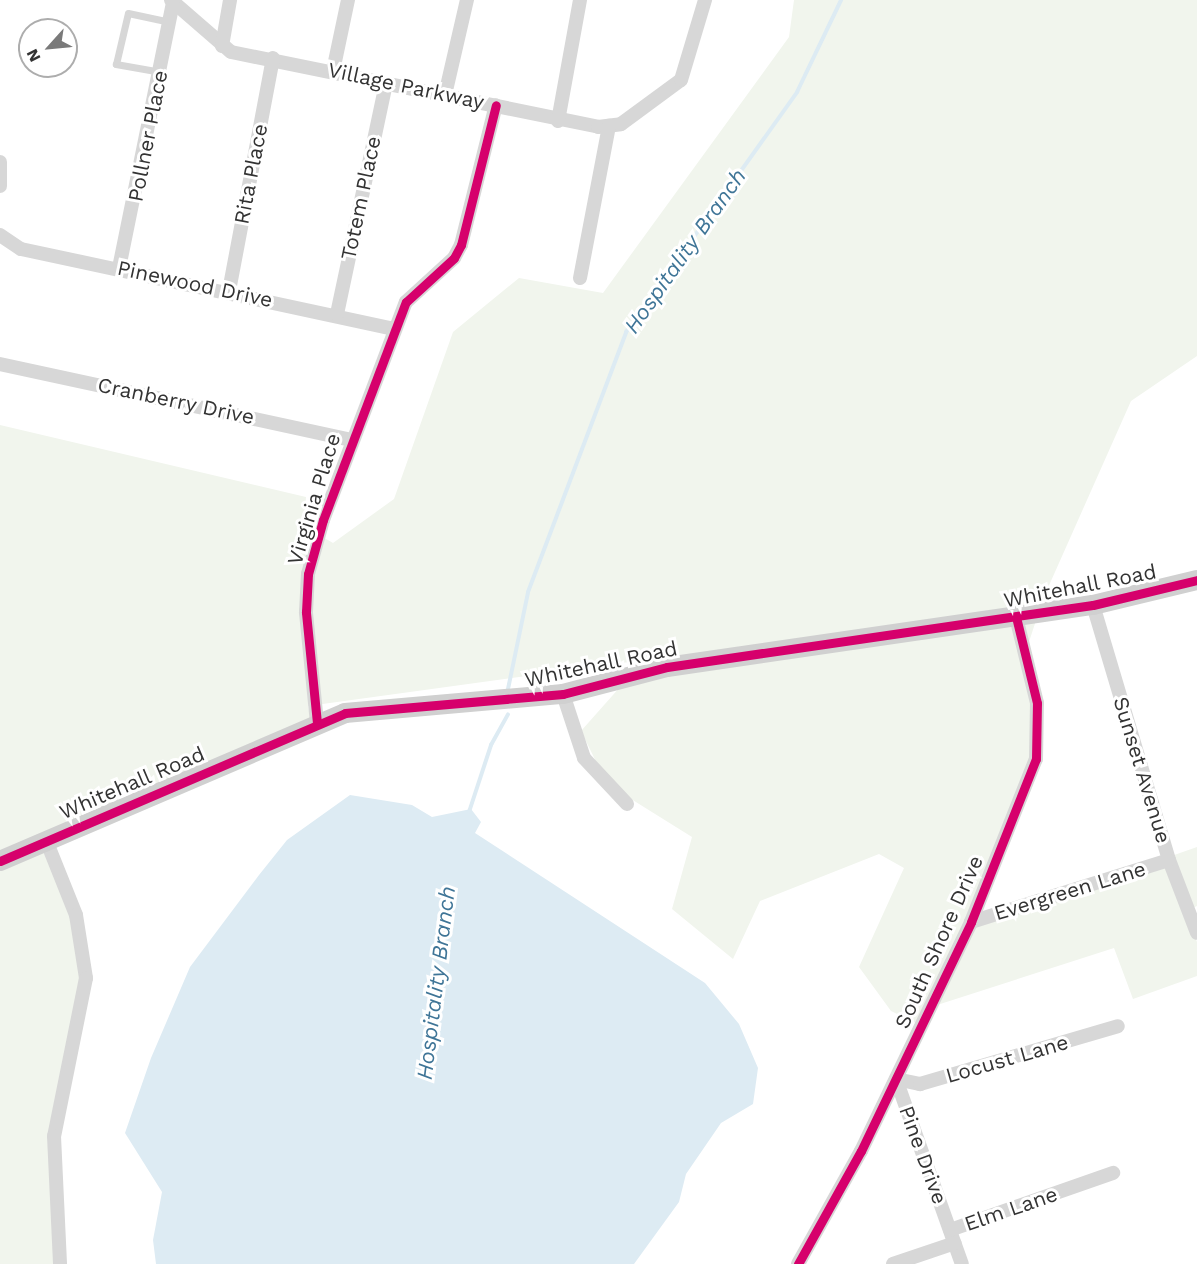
<!DOCTYPE html>
<html>
<head>
<meta charset="utf-8">
<style>
	body { margin:0 }
	#map { position:relative; width:1197px; height:1264px; overflow:hidden; background:#fff; font-family:"Work Sans",sans-serif }
	div>[style] { position:absolute }
	[style*='--x'] { left:calc(var(--x)*1px); top:calc(var(--y)*1px); width:calc(var(--w)*1px); rotate:calc(var(--a)*1deg) }
	.green>* { inset:0; background:#f1f5ed }
	.water>* { inset:0; background:#ddebf3 }
	.stream>* { height:4px; margin:-2px; padding:0 2px; transform-origin:2px; border-radius:2px; background:#ddebf3 }
	.lane>* { height:7px; margin:-3.5px; padding:0 3.5px; transform-origin:3.5px; border-radius:3.5px; background:#d7d7d7 }
	.street>* { height:14px; margin:-7px; padding:0 7px; transform-origin:7px; border-radius:7px; background:#d7d7d7 }
	.secondary>* { height:20px; margin:-10px; padding:0 10px; transform-origin:10px; border-radius:10px; background:#d0d0d0 }
	.cycleway>* { height:9px; margin:-4.5px; padding:0 4.5px; transform-origin:4.5px; border-radius:4.5px; background:#d6006c }
	span { translate:-50% -50%; white-space:nowrap; text-align:center; line-height:1.15; -webkit-text-stroke:6px #fff; paint-order:stroke }
	.street-label { font-size:21px; color:#333 }
	.water-label { font-size:22px; color:#3f7597; font-style:italic }
	.north { position:absolute; left:18px; top:18px; width:60px; height:60px; box-sizing:border-box; background:#fff; border:2px solid #adadad; border-radius:50%; rotate:243deg; font-size:16px; font-weight:700; line-height:24px; text-align:center; color:#333 }
	.north::after { content:''; display:block; margin:auto; width:21px; height:27px; background:#7a7a7a; clip-path:polygon(50% 0,100% 100%,50% 72%,0 100%) }
</style>
</head>
<body>
<div id="map">
	<div class="green">
		<i style="clip-path:polygon(794px 0,1197px 0,1197px 356px,1131px 401px,1043px 599px,1027px 648px,1036px 760px,972px 926px,1197px 847px,1197px 906px,1186px 911px,1197px 942px,1197px 976px,1133px 999px,1114px 948px,934px 1006px,924px 1027px,891px 1011px,859px 967px,904px 868px,879px 854px,760px 901px,733px 959px,672px 909px,692px 837px,607px 784px,581px 731px,644px 660px,308px 706px,313px 732px,48px 850px,91px 977px,56px 1117px,63px 1264px,0 1264px,0 425px,306px 497px,304px 526px,333px 543px,394px 499px,453px 332px,519px 278px,603px 293px,789px 37px)"></i>
	</div>
	<div class="water">
		<i style="clip-path:polygon(350px 795px,412px 805px,432px 817px,471px 809px,481px 822px,475px 833px,705px 983px,739px 1024px,758px 1068px,753px 1104px,721px 1123px,686px 1174px,679px 1202px,634px 1264px,156px 1264px,153px 1240px,162px 1192px,125px 1133px,151px 1058px,190px 967px,259px 875px,287px 840px)"></i>
	</div>
	<div class="stream">
		<i style="--x:508;--y:689;--w:99;--a:-78.3"></i>
		<i style="--x:528;--y:592;--w:278;--a:-69.3"></i>
		<i style="--x:626;--y:332;--w:295;--a:-54.5"></i>
		<i style="--x:797;--y:92;--w:102;--a:-64.4"></i>
		<i style="--x:469;--y:812;--w:71;--a:-71.8"></i>
		<i style="--x:491;--y:745;--w:35;--a:-61"></i>
	</div>
	<div class="lane">
		<i style="--x:161;--y:72;--w:46;--a:-169.9"></i>
		<i style="--x:116;--y:64;--w:52;--a:-76.8"></i>
		<i style="--x:128;--y:13;--w:43;--a:12.1"></i>
	</div>
	<div class="street">
		<i style="--x:171;--y:0;--w:79;--a:40.9"></i>
		<i style="--x:231;--y:52;--w:375;--a:11.5"></i>
		<i style="--x:598;--y:127;--w:23;--a:-7"></i>
		<i style="--x:621;--y:124;--w:74;--a:-36.3"></i>
		<i style="--x:681;--y:80;--w:84;--a:-73.3"></i>
		<i style="--x:222;--y:46;--w:47;--a:-80.1"></i>
		<i style="--x:333;--y:71;--w:73;--a:-78.1"></i>
		<i style="--x:445;--y:95;--w:98;--a:-77"></i>
		<i style="--x:558;--y:121;--w:123;--a:-79.7"></i>
		<i style="--x:0;--y:162;--w:24;--a:90"></i>
		<i style="--x:0;--y:235;--w:25;--a:34"></i>
		<i style="--x:21;--y:249;--w:381;--a:12.1"></i>
		<i style="--x:119;--y:268;--w:270;--a:-78.5"></i>
		<i style="--x:580;--y:278;--w:155;--a:-79.2"></i>
		<i style="--x:229;--y:291;--w:237;--a:-79.3"></i>
		<i style="--x:337;--y:314;--w:236;--a:-78"></i>
		<i style="--x:0;--y:364;--w:359;--a:12.2"></i>
		<i style="--x:1093;--y:605;--w:266;--a:73.4"></i>
		<i style="--x:1169;--y:860;--w:78;--a:69"></i>
		<i style="--x:563;--y:694;--w:67;--a:71.8"></i>
		<i style="--x:584;--y:758;--w:63;--a:46.9"></i>
		<i style="--x:317;--y:723;--w:112;--a:-95.7"></i>
		<i style="--x:306;--y:612;--w:38;--a:-87"></i>
		<i style="--x:308;--y:574;--w:56;--a:-74.5"></i>
		<i style="--x:323;--y:520;--w:233;--a:-69.2"></i>
		<i style="--x:406;--y:302;--w:65;--a:-42.5"></i>
		<i style="--x:454;--y:258;--w:15;--a:-62"></i>
		<i style="--x:461;--y:245;--w:144;--a:-76"></i>
		<i style="--x:46;--y:840;--w:81;--a:68.2"></i>
		<i style="--x:76;--y:915;--w:64;--a:81"></i>
		<i style="--x:86;--y:978;--w:161;--a:101.4"></i>
		<i style="--x:54;--y:1136;--w:128;--a:87.3"></i>
		<i style="--x:971;--y:922;--w:207;--a:-17.4"></i>
		<i style="--x:896;--y:1079;--w:25;--a:12"></i>
		<i style="--x:920;--y:1084;--w:206;--a:-16.3"></i>
		<i style="--x:896;--y:1079;--w:196;--a:70.4"></i>
		<i style="--x:950;--y:1230;--w:173;--a:-19.3"></i>
		<i style="--x:798;--y:1264;--w:129;--a:-60.9"></i>
		<i style="--x:861;--y:1151;--w:254;--a:-64.3"></i>
		<i style="--x:971;--y:922;--w:175;--a:-68.3"></i>
		<i style="--x:1036;--y:759;--w:56;--a:-89"></i>
		<i style="--x:1037;--y:703;--w:89;--a:-103.7"></i>
		<i style="--x:893;--y:1264;--w:65;--a:-18.7"></i>
	</div>
	<div class="secondary">
		<i style="--x:0;--y:861;--w:375;--a:-23.2"></i>
		<i style="--x:345;--y:713;--w:219;--a:-5"></i>
		<i style="--x:563;--y:694;--w:107;--a:-14.6"></i>
		<i style="--x:667;--y:667;--w:430;--a:-8.3"></i>
		<i style="--x:1093;--y:605;--w:107;--a:-13.5"></i>
	</div>
	<div class="cycleway">
		<i style="--x:317;--y:723;--w:112;--a:-95.7"></i>
		<i style="--x:306;--y:612;--w:38;--a:-87"></i>
		<i style="--x:308;--y:574;--w:56;--a:-74.5"></i>
		<i style="--x:323;--y:520;--w:233;--a:-69.2"></i>
		<i style="--x:406;--y:302;--w:65;--a:-42.5"></i>
		<i style="--x:454;--y:258;--w:15;--a:-62"></i>
		<i style="--x:461;--y:245;--w:144;--a:-76"></i>
		<i style="--x:0;--y:861;--w:375;--a:-23.2"></i>
		<i style="--x:345;--y:713;--w:219;--a:-5"></i>
		<i style="--x:563;--y:694;--w:107;--a:-14.6"></i>
		<i style="--x:667;--y:667;--w:430;--a:-8.3"></i>
		<i style="--x:1093;--y:605;--w:107;--a:-13.5"></i>
		<i style="--x:798;--y:1264;--w:129;--a:-60.9"></i>
		<i style="--x:861;--y:1151;--w:254;--a:-64.3"></i>
		<i style="--x:971;--y:922;--w:175;--a:-68.3"></i>
		<i style="--x:1036;--y:759;--w:56;--a:-89"></i>
		<i style="--x:1037;--y:703;--w:89;--a:-103.7"></i>
	</div>
	<div class="street-label">
		<span style="left:406px;top:86px;rotate:12deg">Village Parkway</span>
		<span style="left:148px;top:136px;rotate:-79deg">Pollner Place</span>
		<span style="left:251px;top:174px;rotate:-79deg">Rita Place</span>
		<span style="left:361px;top:198px;rotate:-78deg">Totem Place</span>
		<span style="left:195px;top:284px;rotate:12deg">Pinewood Drive</span>
		<span style="left:176px;top:401px;rotate:12deg">Cranberry Drive</span>
		<span style="left:314px;top:499px;rotate:-73deg">Virginia Place</span>
		<span style="left:1080px;top:586px;rotate:-11deg">Whitehall Road</span>
		<span style="left:601px;top:664px;rotate:-12deg">Whitehall Road</span>
		<span style="left:1142px;top:770px;rotate:73deg">Sunset Avenue</span>
		<span style="left:132px;top:783px;rotate:-23deg">Whitehall Road</span>
		<span style="left:1070px;top:891px;rotate:-17deg">Evergreen Lane</span>
		<span style="left:939px;top:942px;rotate:-66deg">South Shore Drive</span>
		<span style="left:1007px;top:1059px;rotate:-16deg">Locust Lane</span>
		<span style="left:923px;top:1155px;rotate:70deg">Pine Drive</span>
		<span style="left:1011px;top:1209px;rotate:-19deg">Elm Lane</span>
	</div>
	<div class="water-label">
		<span style="left:685px;top:251px;rotate:-55deg">Hospitality Branch</span>
		<span style="left:436px;top:983px;rotate:-83deg">Hospitality Branch</span>
	</div>
	<div class="north">N</div>
</div>
</body>
</html>
